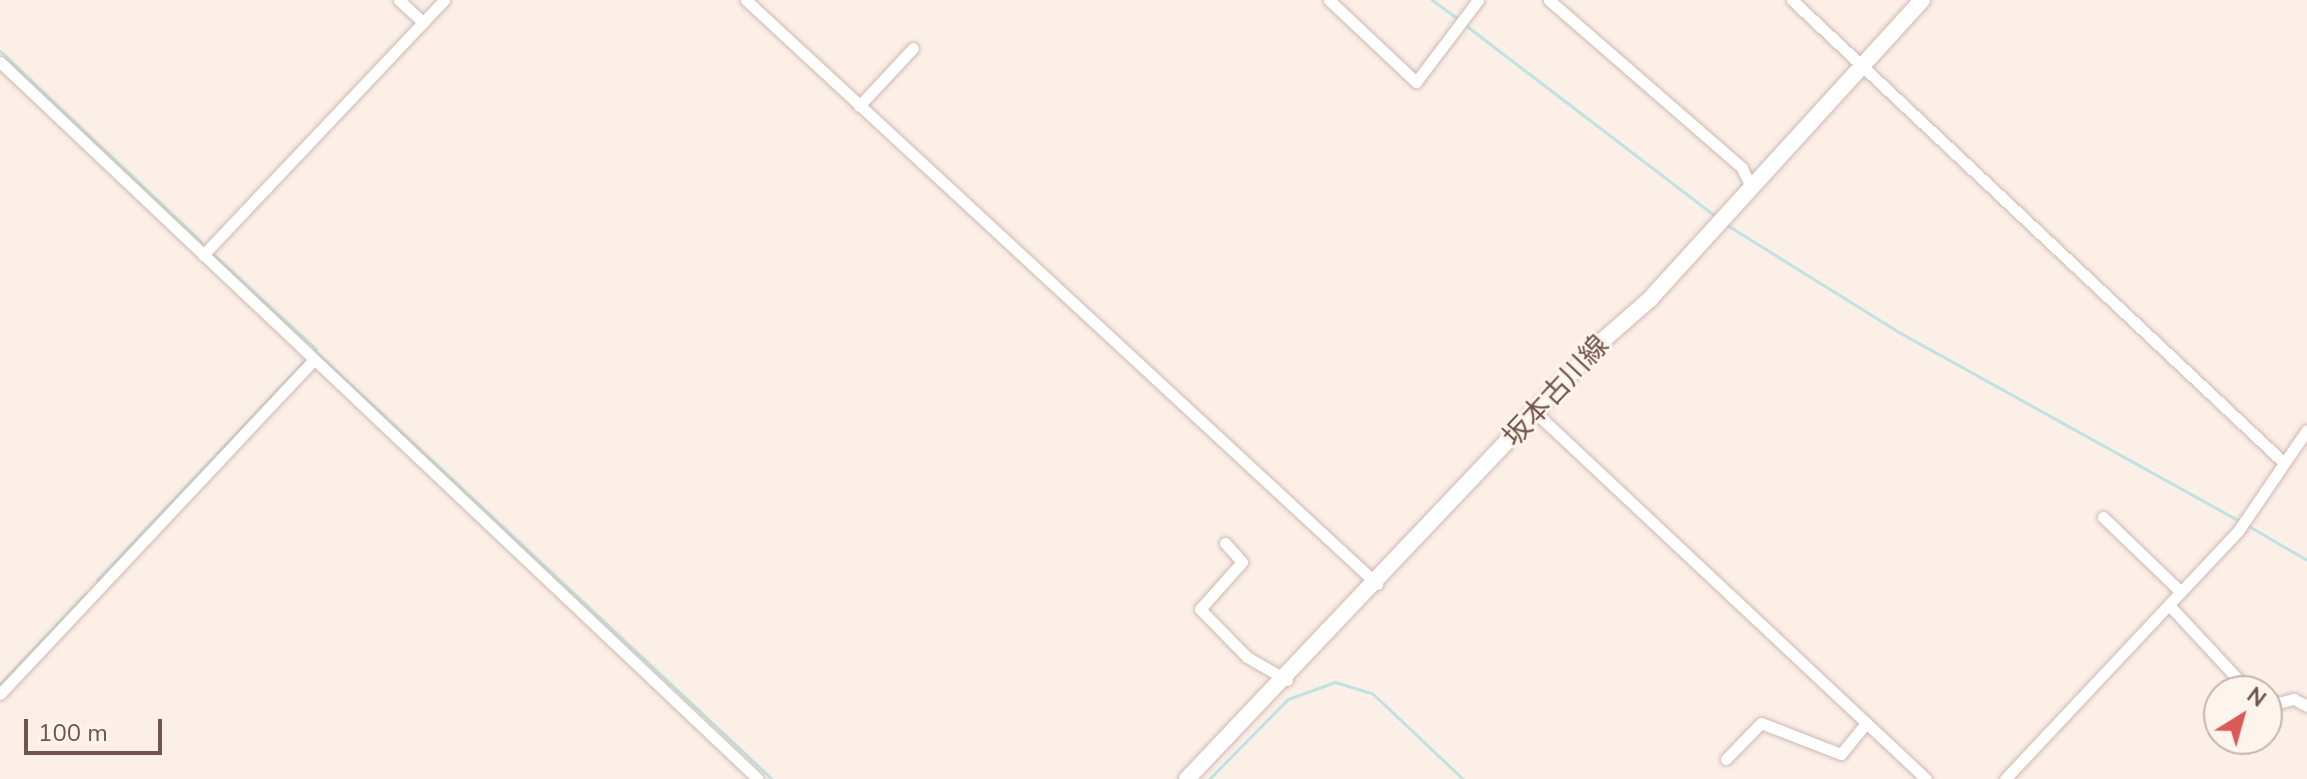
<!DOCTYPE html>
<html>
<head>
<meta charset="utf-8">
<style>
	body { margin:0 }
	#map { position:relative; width:2307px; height:779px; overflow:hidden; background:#fbefe8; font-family:"Nunito Sans","Noto Sans JP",sans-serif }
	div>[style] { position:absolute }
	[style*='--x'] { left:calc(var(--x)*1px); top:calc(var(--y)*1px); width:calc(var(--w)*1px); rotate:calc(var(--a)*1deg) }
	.stream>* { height:3px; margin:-1.5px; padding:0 1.5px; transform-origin:1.5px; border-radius:1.5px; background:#bee3e1 }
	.roads { filter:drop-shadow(0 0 2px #ceb8b2) drop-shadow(0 0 2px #ceb8b2) }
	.minor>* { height:11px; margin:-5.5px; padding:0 5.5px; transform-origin:5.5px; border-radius:5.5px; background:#fff }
	.secondary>* { height:16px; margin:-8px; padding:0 8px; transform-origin:8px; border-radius:8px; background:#fff }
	span { translate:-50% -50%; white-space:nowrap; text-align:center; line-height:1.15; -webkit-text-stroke:6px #fef4ee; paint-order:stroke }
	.street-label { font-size:28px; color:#72544e }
	.north { position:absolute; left:2203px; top:675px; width:80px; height:80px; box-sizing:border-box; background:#fef4ee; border:2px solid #c6b4ae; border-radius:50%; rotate:37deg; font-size:22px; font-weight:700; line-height:32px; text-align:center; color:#72544e }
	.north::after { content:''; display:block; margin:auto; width:28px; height:36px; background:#da5a58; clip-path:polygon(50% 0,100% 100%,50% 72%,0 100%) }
	.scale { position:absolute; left:24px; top:719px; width:138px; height:36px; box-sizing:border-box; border:4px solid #72544e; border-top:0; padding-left:10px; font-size:24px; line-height:28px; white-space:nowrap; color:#72544e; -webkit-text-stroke:6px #fef4ee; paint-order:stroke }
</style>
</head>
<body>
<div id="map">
	<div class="stream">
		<i style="--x:1432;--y:0;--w:32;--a:36"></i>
		<i style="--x:1464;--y:24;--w:320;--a:37.4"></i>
		<i style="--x:0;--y:51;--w:277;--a:43.5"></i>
		<i style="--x:1727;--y:225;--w:208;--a:31.9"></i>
		<i style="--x:1904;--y:335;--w:384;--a:29"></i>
		<i style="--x:214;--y:255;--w:139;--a:42.7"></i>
		<i style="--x:314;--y:350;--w:628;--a:43.13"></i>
		<i style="--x:2247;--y:525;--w:69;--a:30.3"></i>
		<i style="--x:97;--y:580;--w:300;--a:-46.6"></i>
		<i style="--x:0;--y:684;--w:124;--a:-46.6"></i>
		<i style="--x:1209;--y:779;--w:112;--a:-45.4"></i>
		<i style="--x:1288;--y:699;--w:50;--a:-19.9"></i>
		<i style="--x:1335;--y:682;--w:39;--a:17"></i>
		<i style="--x:1372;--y:693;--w:125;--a:43.4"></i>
	</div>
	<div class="roads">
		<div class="minor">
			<i style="--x:399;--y:0;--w:33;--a:43"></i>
			<i style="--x:746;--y:0;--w:860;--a:42.78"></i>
			<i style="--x:1329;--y:0;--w:120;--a:43.3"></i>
			<i style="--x:1416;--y:82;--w:103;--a:-52.9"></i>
			<i style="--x:1549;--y:0;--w:256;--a:41"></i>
			<i style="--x:1742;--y:168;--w:19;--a:65"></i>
			<i style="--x:1792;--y:0;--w:673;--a:43.25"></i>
			<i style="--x:0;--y:62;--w:1043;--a:43.41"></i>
			<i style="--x:859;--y:106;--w:79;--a:-47"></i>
			<i style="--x:203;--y:255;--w:351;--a:-46.6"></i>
			<i style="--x:1536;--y:413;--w:535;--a:43.18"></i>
			<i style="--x:2103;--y:517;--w:108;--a:43.9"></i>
			<i style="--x:1225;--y:543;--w:25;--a:48"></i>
			<i style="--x:1242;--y:562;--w:63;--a:131.8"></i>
			<i style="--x:1200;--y:609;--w:67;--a:45.6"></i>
			<i style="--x:1247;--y:657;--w:46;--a:29.9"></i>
			<i style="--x:2169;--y:605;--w:117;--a:47.1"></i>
			<i style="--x:0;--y:694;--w:458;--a:-46.8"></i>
			<i style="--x:2267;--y:706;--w:28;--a:-15"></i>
			<i style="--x:2294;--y:699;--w:15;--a:28"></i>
			<i style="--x:1726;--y:759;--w:50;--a:-45.8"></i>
			<i style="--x:1761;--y:723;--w:86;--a:21.2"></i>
			<i style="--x:1841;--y:754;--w:40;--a:-51"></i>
			<i style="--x:2005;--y:779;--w:340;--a:-46.8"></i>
			<i style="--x:2238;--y:531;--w:122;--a:-55.7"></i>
		</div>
		<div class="secondary">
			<i style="--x:1187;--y:779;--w:601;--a:-46.55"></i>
			<i style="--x:1600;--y:343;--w:67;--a:-41.3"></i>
			<i style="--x:1650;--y:299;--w:404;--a:-47.7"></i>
		</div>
	</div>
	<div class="street-label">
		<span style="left:1556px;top:391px;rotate:-47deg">坂本古川線</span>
	</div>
	<div class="north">N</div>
	<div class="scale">100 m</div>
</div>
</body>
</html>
